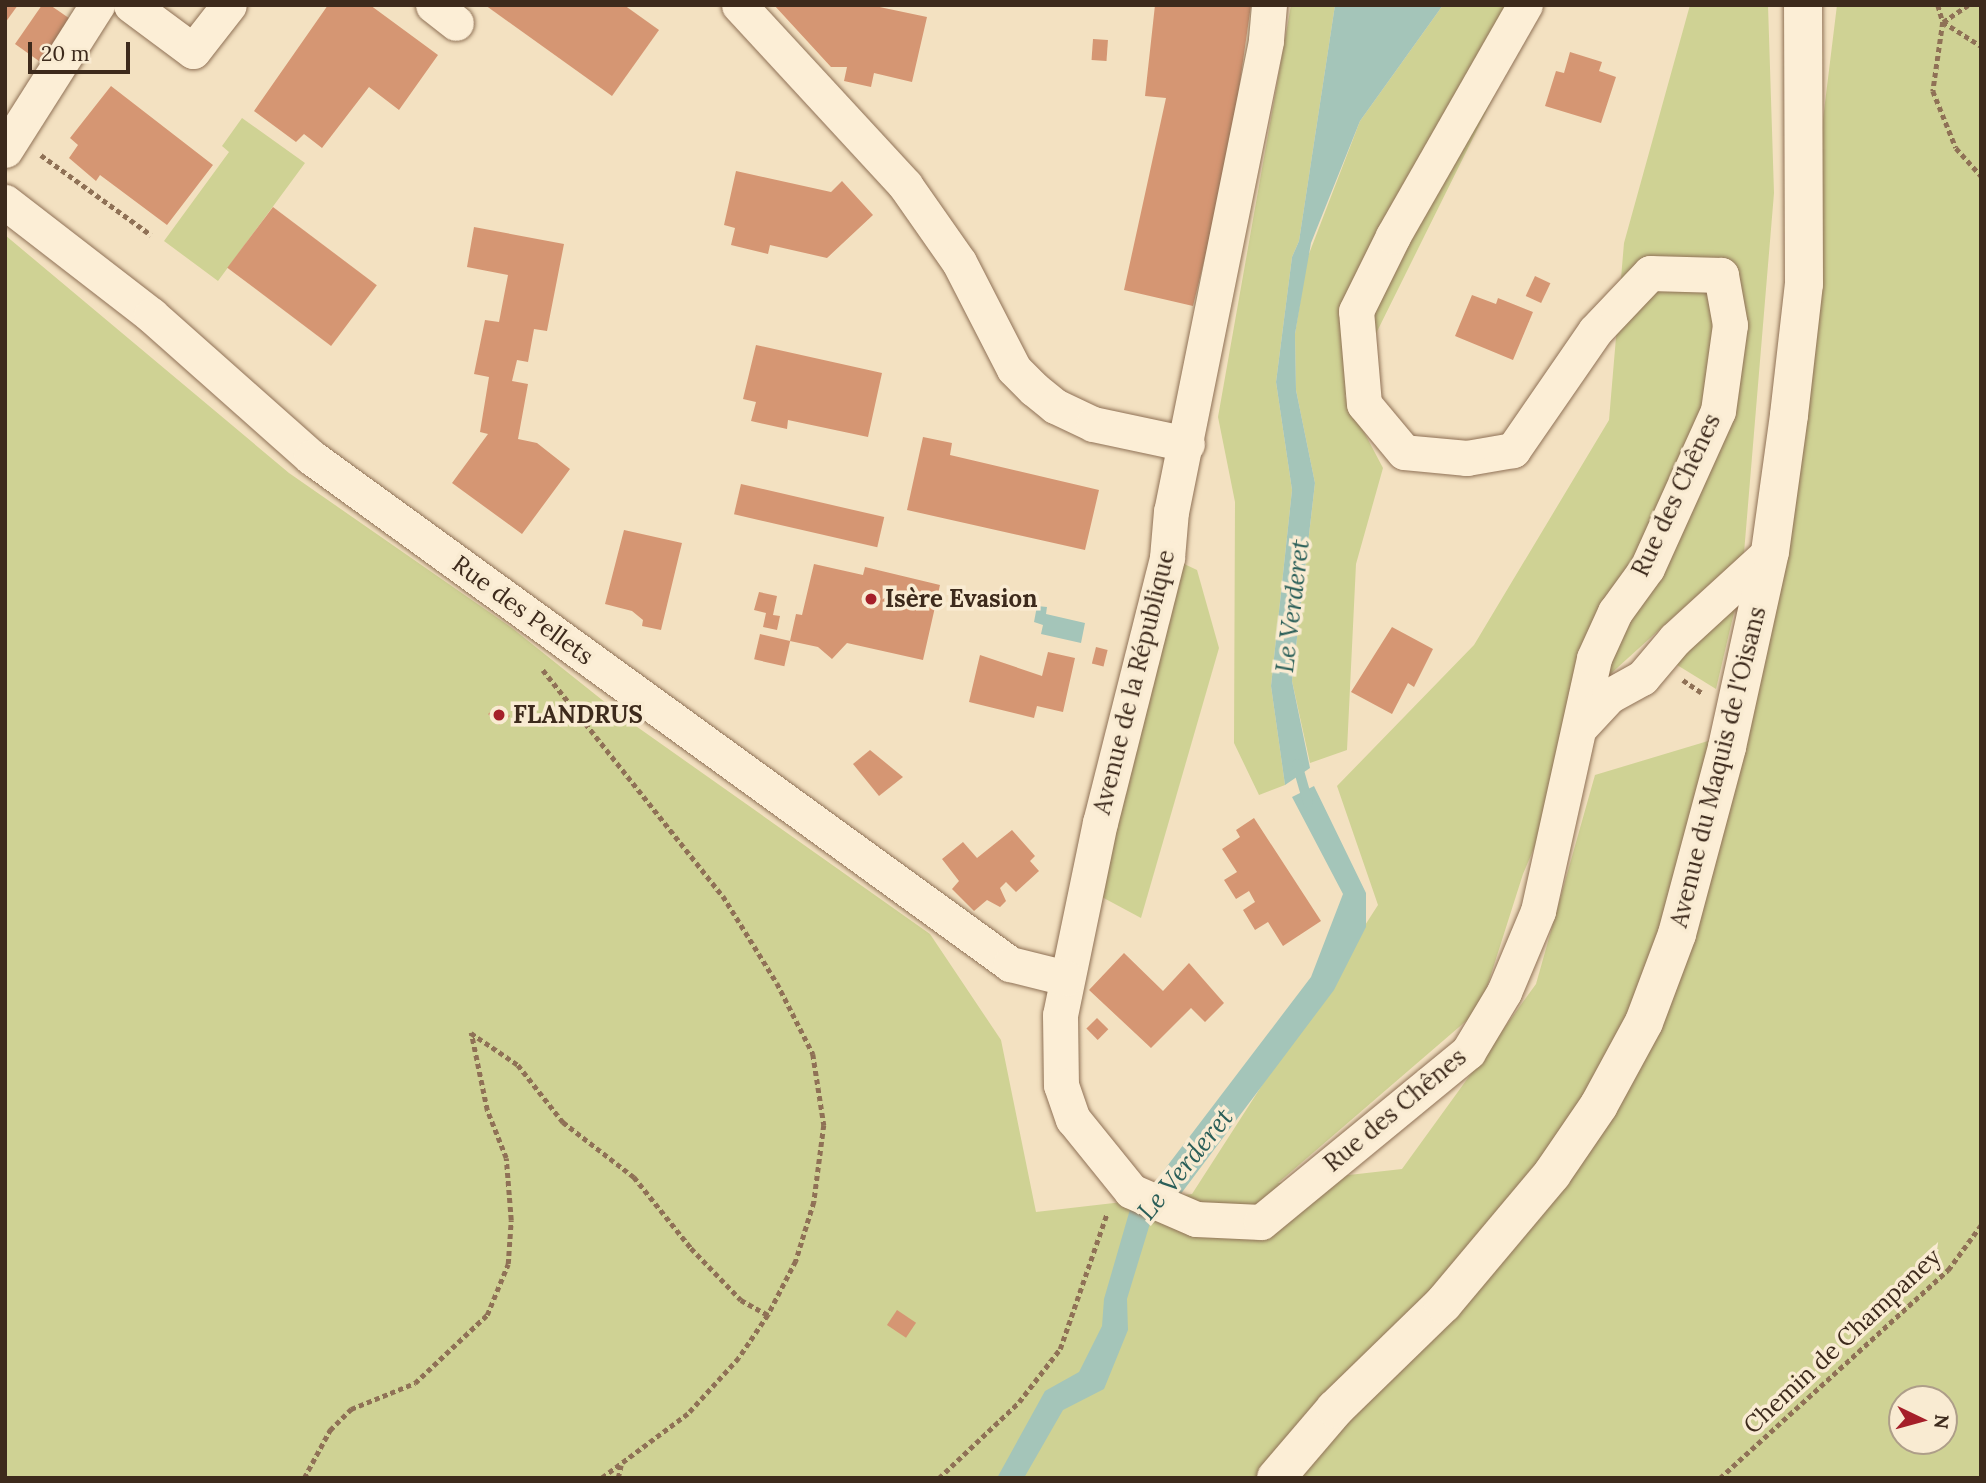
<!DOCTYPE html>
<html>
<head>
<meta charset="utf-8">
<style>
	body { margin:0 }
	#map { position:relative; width:1986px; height:1483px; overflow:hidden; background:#f3e1c1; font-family:Lora,serif }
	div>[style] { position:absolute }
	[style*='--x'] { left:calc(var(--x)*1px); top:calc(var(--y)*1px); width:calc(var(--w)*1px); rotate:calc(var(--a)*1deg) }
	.green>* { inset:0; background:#cfd294 }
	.water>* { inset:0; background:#a4c5b9 }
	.stream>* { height:10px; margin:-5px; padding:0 5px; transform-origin:5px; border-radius:5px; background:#a4c5b9 }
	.building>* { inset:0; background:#d59673; transform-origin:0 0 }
	.path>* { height:4.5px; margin-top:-2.25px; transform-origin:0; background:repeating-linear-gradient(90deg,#8f7156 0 5px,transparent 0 8.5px) }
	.roads { filter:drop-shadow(0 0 2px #8f7156) drop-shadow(0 0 2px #8f7156) }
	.street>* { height:35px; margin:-17.5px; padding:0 17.5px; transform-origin:17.5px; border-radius:17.5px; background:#fceed6 }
	.secondary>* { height:38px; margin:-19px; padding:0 19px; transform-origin:19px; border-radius:19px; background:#fceed6 }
	.dots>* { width:19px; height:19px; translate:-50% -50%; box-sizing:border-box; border:4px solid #f9ebd2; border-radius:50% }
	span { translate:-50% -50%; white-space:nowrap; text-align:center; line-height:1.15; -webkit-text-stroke:7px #f9ebd2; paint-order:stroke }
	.street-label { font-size:24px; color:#3d2a1c }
	.poi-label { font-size:24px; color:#3d2a1c; font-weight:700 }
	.left { translate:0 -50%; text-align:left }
	.water-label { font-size:26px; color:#2a5e58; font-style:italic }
	.frame { position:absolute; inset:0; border:7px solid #3d2a1c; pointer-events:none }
	.north { position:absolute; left:1888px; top:1385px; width:70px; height:70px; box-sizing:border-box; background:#f9ebd2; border:2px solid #ae9e89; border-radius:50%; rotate:95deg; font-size:19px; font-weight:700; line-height:28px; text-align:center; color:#3d2a1c }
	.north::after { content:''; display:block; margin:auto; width:24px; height:32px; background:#a51f29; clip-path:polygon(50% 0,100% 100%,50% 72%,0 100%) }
	.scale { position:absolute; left:28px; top:42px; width:102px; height:32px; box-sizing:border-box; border:4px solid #3d2a1c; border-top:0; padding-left:9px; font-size:21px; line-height:24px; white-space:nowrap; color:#3d2a1c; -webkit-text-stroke:5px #f9ebd2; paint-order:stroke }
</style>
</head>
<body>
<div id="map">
	<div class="green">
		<i style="clip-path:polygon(1291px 5px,1335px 5px,1299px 241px,1292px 257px,1276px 382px,1292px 490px,1271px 686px,1285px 785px,1259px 795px,1234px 743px,1235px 502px,1218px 417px)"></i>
		<i style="clip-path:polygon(1443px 5px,1539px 5px,1345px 396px,1383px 468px,1356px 564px,1347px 750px,1310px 763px,1292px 681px,1315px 483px,1296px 390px,1295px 334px,1307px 259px,1360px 121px)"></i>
		<i style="clip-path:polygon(evenodd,1690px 5px,1768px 5px,1774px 193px,1744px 553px,1606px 678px,1523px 874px,1480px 1009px,1278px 1183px,1402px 1169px,1536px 984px,1595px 775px,1728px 735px,1775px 510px,1837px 5px,1981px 5px,1981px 1478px,5px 1478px,5px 235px,289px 473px,512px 628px,626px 719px,930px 934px,1001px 1040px,1036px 1212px,1192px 1194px,1378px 905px,1337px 786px,1474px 645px,1609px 420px,1624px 243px,1690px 5px,1902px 1399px,1944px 1399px,1944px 1441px,1902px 1441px,1902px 1399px)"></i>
		<i style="clip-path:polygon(242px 118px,305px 163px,218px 281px,164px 241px,229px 152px,222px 146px)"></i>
		<i style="clip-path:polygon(1180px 562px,1197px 570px,1219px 648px,1141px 918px,1100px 896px)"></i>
		<i style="clip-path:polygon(1736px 604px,1716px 689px,1669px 660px)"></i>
	</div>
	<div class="water">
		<i style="clip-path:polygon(1335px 5px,1443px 5px,1360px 121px,1311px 243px,1295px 334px,1296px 390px,1315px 483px,1292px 681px,1310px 768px,1285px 785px,1271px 686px,1292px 490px,1276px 382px,1292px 257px,1299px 241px)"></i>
		<i style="clip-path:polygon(1037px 606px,1047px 607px,1046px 614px,1085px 623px,1081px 643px,1041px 634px,1043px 625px,1034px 622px)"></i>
		<i style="clip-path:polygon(1314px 786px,1366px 893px,1366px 927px,1334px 990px,1180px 1195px,1155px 1182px,1311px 977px,1343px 894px,1292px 797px)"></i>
		<i style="clip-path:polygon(1131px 1206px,1152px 1217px,1127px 1299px,1128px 1330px,1104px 1389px,1063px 1410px,1024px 1478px,997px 1478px,1045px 1391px,1079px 1372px,1102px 1326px,1104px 1299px)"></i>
	</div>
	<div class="stream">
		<i style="--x:1297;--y:764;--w:40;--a:74"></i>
	</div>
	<div class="building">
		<i style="clip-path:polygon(5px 5px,18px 5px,5px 23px)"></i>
		<i style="clip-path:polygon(42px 5px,50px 5px,76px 23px,46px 66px,15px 44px)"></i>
		<i style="clip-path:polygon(328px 5px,370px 5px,438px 55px,399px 110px,369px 87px,322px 148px,304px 134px,296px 142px,254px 111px)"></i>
		<i style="clip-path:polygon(485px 5px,624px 5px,659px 30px,612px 96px)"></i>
		<i style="clip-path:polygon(774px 5px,870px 5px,927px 17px,912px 82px,874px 73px,871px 87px,844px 81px,847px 67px,831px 67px)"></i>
		<i style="clip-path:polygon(1155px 5px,1251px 5px,1229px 159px,1193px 306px,1124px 290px,1166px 98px,1145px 96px)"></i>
		<i style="left:1093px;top:39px;width:15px;height:21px;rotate:4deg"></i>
		<i style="clip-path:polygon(1570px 52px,1602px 62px,1599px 71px,1616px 77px,1601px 123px,1545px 106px,1556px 71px,1564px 73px)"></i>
		<i style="clip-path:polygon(111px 86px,213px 165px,167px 225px,100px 175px,96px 181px,69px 158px,78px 145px,70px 138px)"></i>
		<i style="clip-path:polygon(736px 171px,831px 192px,842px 181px,873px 215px,827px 258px,770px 245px,768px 254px,731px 245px,735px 228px,724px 225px)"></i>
		<i style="left:273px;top:207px;width:130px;height:76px;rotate:37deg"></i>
		<i style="clip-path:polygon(474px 227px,564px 244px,547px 331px,534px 329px,528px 362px,517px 360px,512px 381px,528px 384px,518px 439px,537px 443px,570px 469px,522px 534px,452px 483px,488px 434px,480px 432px,489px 377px,474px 374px,485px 320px,499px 322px,508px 275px,467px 267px)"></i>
		<i style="left:1535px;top:276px;width:17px;height:22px;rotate:25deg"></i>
		<i style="clip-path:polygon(1472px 295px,1496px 304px,1498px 298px,1533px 312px,1513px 360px,1455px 336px)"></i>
		<i style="clip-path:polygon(756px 345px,882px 373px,868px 437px,788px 420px,787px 429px,751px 421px,756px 402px,743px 399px)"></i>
		<i style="clip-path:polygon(923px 437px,952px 443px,950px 455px,1099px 490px,1085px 550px,907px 510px)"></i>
		<i style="left:741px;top:484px;width:147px;height:31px;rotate:13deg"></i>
		<i style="clip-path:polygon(624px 530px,682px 543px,661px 630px,642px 626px,643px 620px,632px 611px,605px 604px)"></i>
		<i style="clip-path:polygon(814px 564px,863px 575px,865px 567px,940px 585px,923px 660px,847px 643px,832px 659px,818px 647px,790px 641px,796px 614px,802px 615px)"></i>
		<i style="clip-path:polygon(759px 592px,777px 596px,773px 615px,780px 616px,777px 630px,763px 627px,766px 613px,754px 610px)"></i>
		<i style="clip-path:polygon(1392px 627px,1433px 649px,1414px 687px,1408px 683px,1392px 714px,1351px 692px)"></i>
		<i style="left:760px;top:634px;width:31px;height:26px;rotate:13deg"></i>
		<i style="left:1096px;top:647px;width:12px;height:17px;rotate:14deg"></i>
		<i style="clip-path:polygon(1048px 652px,1075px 658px,1063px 712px,1037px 706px,1034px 718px,969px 702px,980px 655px,1042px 676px)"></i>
		<i style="clip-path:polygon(499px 705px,510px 716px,499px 725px,488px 714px)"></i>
		<i style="clip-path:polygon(870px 750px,903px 777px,879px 796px,853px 764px)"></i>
		<i style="clip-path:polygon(1254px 818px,1321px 921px,1283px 946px,1268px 922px,1255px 930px,1243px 910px,1255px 902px,1249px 891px,1236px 899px,1224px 880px,1237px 872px,1222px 849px,1240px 837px,1236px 830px)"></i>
		<i style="clip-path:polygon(1012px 830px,1035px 856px,1030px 861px,1039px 871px,1016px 892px,1006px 882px,1000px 888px,1006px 901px,1000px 907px,987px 900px,974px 911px,952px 889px,959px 881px,942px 859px,963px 842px,977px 858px)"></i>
		<i style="clip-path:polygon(1124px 953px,1163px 991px,1189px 963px,1224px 1003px,1205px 1022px,1191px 1008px,1151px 1048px,1089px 990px)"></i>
		<i style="left:1097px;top:1018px;width:16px;height:15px;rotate:45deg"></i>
		<i style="left:897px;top:1310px;width:23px;height:18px;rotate:34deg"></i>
	</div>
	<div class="path">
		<i style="--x:1938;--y:5;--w:18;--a:74"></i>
		<i style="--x:1943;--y:22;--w:70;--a:98.2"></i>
		<i style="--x:1933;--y:91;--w:61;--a:68"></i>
		<i style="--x:1956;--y:148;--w:38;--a:48"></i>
		<i style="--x:1943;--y:22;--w:45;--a:32.3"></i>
		<i style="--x:1943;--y:22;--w:30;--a:-34"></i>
		<i style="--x:41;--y:155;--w:136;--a:36"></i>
		<i style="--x:543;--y:670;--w:289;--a:51.5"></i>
		<i style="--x:723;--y:896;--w:102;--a:58.2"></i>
		<i style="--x:777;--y:983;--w:80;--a:63.1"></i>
		<i style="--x:813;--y:1054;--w:72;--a:81.2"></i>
		<i style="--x:824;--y:1125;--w:78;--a:97.4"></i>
		<i style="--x:814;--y:1202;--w:62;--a:107"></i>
		<i style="--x:796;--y:1261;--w:61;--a:117.4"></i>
		<i style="--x:768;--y:1315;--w:52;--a:124"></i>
		<i style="--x:739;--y:1358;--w:76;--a:132.3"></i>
		<i style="--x:688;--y:1414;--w:107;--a:143.3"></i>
		<i style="--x:1683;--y:680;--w:23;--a:34"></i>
		<i style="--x:304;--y:1478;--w:55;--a:-61.6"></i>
		<i style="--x:330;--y:1430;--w:30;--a:-45"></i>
		<i style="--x:351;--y:1409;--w:69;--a:-22.1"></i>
		<i style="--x:415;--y:1383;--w:99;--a:-43.4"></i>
		<i style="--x:487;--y:1315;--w:55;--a:-67.6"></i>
		<i style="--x:508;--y:1264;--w:44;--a:-86.1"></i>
		<i style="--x:511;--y:1220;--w:62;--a:-94.6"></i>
		<i style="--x:506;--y:1158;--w:52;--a:-111.6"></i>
		<i style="--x:487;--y:1110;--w:79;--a:-101.7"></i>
		<i style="--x:471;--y:1033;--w:57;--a:34.2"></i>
		<i style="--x:518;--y:1065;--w:73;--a:51.7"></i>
		<i style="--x:563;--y:1122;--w:90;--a:37.8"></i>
		<i style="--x:634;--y:1177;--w:91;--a:51.2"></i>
		<i style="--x:691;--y:1248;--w:72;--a:46.1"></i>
		<i style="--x:741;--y:1300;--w:31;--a:29"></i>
		<i style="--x:618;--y:1478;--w:13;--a:-77"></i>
		<i style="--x:939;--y:1478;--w:110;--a:-43.5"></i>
		<i style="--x:1019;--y:1402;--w:67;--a:-52.3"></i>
		<i style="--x:1060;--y:1349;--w:144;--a:-70.9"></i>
		<i style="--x:1720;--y:1478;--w:309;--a:-42.4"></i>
		<i style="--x:1948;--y:1270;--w:56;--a:-53.7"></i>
	</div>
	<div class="roads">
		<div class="street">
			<i style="--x:131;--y:5;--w:77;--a:36.6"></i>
			<i style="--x:193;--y:51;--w:58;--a:-52"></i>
			<i style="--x:433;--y:5;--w:29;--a:38"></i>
			<i style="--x:739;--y:5;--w:245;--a:47.3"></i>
			<i style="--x:905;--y:185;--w:94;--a:55"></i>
			<i style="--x:959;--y:262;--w:120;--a:62.8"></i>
			<i style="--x:1014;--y:369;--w:28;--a:45"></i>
			<i style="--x:1034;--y:389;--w:27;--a:39"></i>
			<i style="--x:1055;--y:406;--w:42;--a:25.3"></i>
			<i style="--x:1093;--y:424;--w:96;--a:12"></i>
			<i style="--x:1269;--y:5;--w:36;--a:95"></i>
			<i style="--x:1266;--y:41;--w:480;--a:101.4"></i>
			<i style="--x:1171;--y:511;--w:47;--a:94.9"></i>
			<i style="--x:1167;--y:558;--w:272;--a:104.2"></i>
			<i style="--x:1100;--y:822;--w:197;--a:101.7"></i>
			<i style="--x:1060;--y:1015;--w:70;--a:89.2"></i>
			<i style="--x:1061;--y:1085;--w:36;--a:71"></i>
			<i style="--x:1073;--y:1119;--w:92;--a:51.1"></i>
			<i style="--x:1131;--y:1191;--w:71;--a:23.3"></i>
			<i style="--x:1196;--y:1219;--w:65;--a:2.6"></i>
			<i style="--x:1261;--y:1222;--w:268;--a:-39.4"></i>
			<i style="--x:1468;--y:1052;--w:70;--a:-59"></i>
			<i style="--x:1504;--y:992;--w:88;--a:-67.2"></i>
			<i style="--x:1538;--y:911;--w:259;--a:-77.5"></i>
			<i style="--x:1594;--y:658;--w:51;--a:-65.5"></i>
			<i style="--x:1615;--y:612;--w:54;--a:-54"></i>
			<i style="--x:1647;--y:568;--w:172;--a:-65.7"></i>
			<i style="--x:1718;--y:411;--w:87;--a:-82.1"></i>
			<i style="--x:1730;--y:325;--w:51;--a:-100.2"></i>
			<i style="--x:1721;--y:275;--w:71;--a:-178.4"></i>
			<i style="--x:1650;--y:273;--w:80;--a:133.5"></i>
			<i style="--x:1595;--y:331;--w:145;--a:124.6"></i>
			<i style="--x:1513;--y:450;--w:47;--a:170.1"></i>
			<i style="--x:1467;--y:458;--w:63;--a:-174.6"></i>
			<i style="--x:1404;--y:452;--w:62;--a:-129.8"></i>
			<i style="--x:1364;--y:404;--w:93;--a:-94.9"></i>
			<i style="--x:1356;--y:311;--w:84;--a:-63.7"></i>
			<i style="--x:1393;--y:236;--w:266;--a:-60.3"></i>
			<i style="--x:5;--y:150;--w:172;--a:-57.6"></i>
			<i style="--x:5;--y:202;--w:185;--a:37.7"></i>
			<i style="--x:151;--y:315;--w:214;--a:41.6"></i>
			<i style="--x:311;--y:457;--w:864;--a:35.95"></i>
			<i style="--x:1010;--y:964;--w:58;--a:14"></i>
			<i style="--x:1581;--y:726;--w:41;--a:-47"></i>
			<i style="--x:1609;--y:696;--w:38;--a:-29"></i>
			<i style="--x:1642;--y:678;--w:51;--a:-49.8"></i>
			<i style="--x:1675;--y:639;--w:129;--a:-42.5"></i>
		</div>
		<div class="secondary">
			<i style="--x:1276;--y:1478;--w:91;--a:-49.5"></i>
			<i style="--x:1335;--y:1409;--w:151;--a:-44.2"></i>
			<i style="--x:1443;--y:1304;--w:170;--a:-50"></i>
			<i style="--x:1552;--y:1174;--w:83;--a:-55.7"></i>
			<i style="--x:1599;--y:1105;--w:94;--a:-61.5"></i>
			<i style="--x:1644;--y:1022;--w:94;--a:-69.4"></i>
			<i style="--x:1677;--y:934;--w:194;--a:-75"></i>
			<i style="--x:1727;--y:747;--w:200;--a:-77.6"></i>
			<i style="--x:1770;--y:552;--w:138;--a:-82.1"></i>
			<i style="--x:1789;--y:415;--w:132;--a:-83.5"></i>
			<i style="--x:1804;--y:284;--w:279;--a:-90.2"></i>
		</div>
	</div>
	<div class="dots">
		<i style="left:871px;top:599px;background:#a51f29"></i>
		<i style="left:499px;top:715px;background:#a51f29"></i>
	</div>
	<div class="street-label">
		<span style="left:1676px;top:495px;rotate:-65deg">Rue des Chênes</span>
		<span style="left:523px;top:610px;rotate:36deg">Rue des Pellets</span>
		<span style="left:1134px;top:682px;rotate:-76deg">Avenue de la République</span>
		<span style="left:1718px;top:767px;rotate:-76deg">Avenue du Maquis de l'Oisans</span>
		<span style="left:1395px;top:1110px;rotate:-40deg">Rue des Chênes</span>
		<span style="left:1842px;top:1341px;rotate:-43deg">Chemin de Champaney</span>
	</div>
	<div class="poi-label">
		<span class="left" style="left:885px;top:599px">Isère Evasion</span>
		<span class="left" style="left:513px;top:715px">FLANDRUS</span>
	</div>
	<div class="water-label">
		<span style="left:1292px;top:606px;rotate:-83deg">Le Verderet</span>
		<span style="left:1185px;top:1164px;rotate:-51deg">Le Verderet</span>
	</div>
	<div class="frame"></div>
	<div class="north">N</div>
	<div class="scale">20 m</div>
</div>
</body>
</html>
